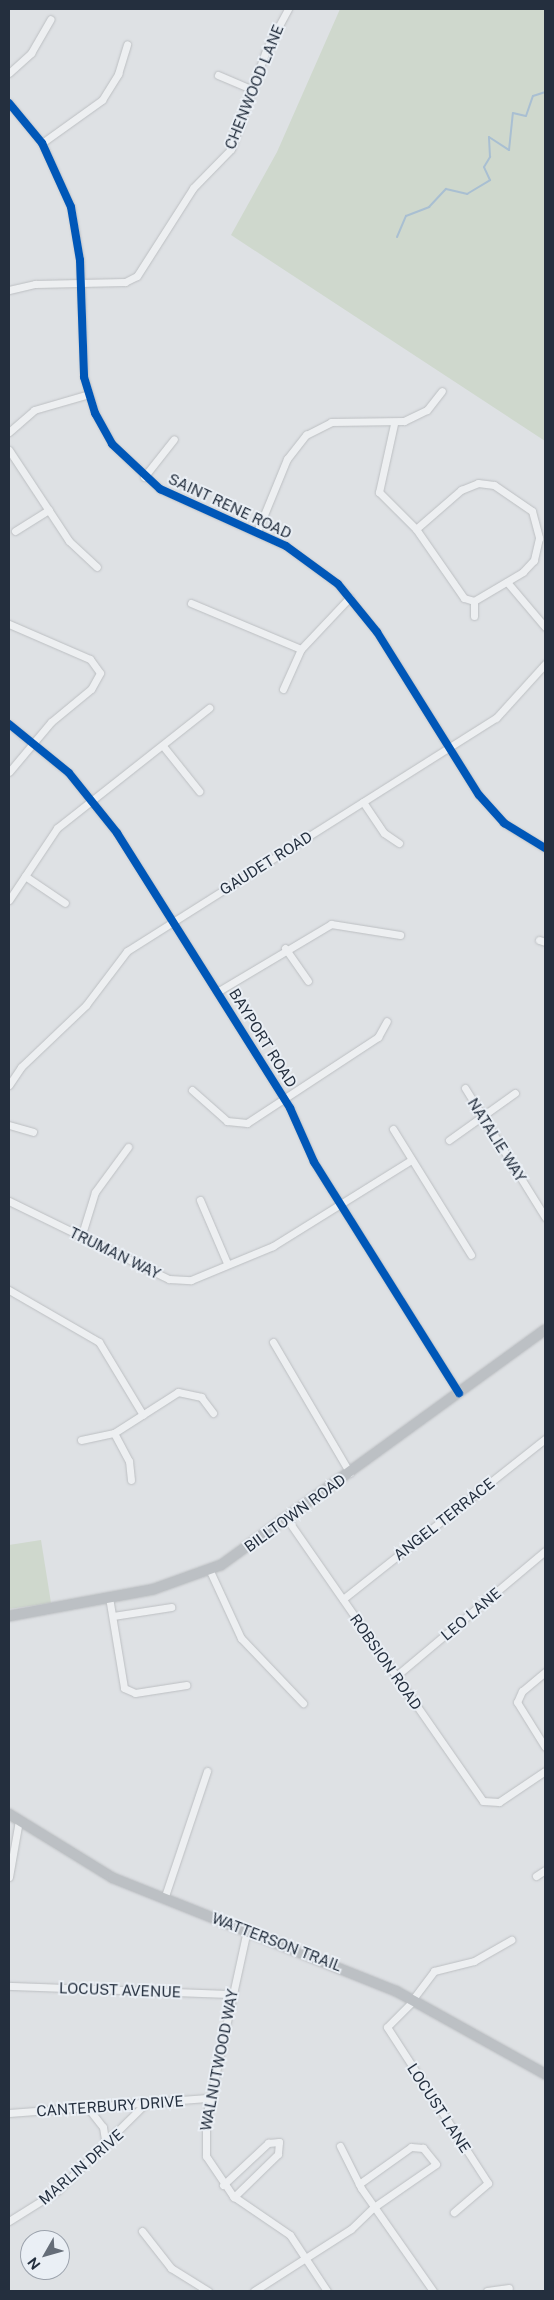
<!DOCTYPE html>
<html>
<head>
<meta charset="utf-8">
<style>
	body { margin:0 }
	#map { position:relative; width:554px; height:2300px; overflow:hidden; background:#dee1e4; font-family:"Public Sans",sans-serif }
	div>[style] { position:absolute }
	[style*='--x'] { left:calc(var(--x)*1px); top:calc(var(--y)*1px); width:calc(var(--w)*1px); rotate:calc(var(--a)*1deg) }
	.green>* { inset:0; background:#cfd8cd }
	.stream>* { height:2px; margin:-1px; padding:0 1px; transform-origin:1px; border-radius:1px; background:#a9bfd2 }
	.roads { filter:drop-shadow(0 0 1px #bcbfc2) drop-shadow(0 0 1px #bcbfc2) }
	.minor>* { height:7px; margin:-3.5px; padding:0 3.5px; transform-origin:3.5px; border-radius:3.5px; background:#edeff1 }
	.secondary>* { height:10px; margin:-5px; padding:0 5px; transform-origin:5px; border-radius:5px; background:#bcc0c4 }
	.cycleway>* { height:8px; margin:-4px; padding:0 4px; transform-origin:4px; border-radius:4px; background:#0057b8 }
	span { translate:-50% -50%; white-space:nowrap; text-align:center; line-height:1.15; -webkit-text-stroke:4px #eaeff5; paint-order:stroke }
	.street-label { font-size:15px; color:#242f3e }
	.frame { position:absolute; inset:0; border:10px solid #242f3e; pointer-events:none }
	.north { position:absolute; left:20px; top:2230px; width:50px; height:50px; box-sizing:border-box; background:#eaeff5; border:1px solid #9ba2ac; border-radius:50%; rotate:232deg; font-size:14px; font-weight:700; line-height:20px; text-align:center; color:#242f3e }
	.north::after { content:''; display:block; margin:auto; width:18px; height:22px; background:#656d78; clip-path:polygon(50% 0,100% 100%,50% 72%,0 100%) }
</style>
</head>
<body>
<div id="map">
	<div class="green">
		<i style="clip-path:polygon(340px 9px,545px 9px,545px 441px,231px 235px,277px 152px)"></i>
		<i style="clip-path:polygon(41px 1540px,51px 1603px,9px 1609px,9px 1545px)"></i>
	</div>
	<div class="stream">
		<i style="--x:397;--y:237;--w:23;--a:-67"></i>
		<i style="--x:406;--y:216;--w:25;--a:-21"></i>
		<i style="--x:429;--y:207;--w:25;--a:-47"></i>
		<i style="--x:446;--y:189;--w:22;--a:13"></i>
		<i style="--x:467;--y:194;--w:27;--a:-31"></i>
		<i style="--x:490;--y:180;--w:14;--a:-115"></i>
		<i style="--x:484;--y:167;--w:12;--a:-59"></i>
		<i style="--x:490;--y:157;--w:20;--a:-93"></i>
		<i style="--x:489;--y:137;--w:24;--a:33"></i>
		<i style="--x:509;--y:150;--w:37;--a:-84"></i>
		<i style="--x:513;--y:113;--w:13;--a:13"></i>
		<i style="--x:526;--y:116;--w:21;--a:-71"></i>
		<i style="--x:533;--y:96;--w:13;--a:-18"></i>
	</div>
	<div class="roads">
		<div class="minor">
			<i style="--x:9;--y:73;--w:30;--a:-42"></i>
			<i style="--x:31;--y:53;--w:39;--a:-60"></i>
			<i style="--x:218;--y:75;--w:38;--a:23"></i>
			<i style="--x:9;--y:103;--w:52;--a:50.5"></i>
			<i style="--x:42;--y:143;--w:70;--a:65.6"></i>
			<i style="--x:71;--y:207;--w:54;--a:80.4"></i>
			<i style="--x:80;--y:260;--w:117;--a:88"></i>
			<i style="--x:84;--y:377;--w:38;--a:73"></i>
			<i style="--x:95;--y:413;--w:35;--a:61"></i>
			<i style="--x:112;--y:444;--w:66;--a:43.2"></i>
			<i style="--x:160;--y:489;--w:138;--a:24.3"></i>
			<i style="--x:286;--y:546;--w:64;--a:36.2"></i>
			<i style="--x:338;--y:584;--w:62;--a:50.9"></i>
			<i style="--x:377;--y:632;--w:192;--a:58"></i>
			<i style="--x:479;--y:795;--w:38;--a:48"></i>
			<i style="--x:504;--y:823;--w:48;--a:31.4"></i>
			<i style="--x:42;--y:143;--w:74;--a:-35.6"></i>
			<i style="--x:102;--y:100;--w:31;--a:-58"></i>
			<i style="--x:118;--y:74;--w:31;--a:-73"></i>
			<i style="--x:9;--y:290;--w:27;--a:-13"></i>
			<i style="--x:35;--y:284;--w:90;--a:-1.3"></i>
			<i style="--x:125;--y:282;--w:13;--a:-27"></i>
			<i style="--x:137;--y:276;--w:104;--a:-57.5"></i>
			<i style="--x:193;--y:188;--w:54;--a:-45.7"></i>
			<i style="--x:231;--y:149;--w:105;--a:-70.5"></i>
			<i style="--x:266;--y:50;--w:47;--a:-61.8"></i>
			<i style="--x:394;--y:424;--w:70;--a:102.4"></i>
			<i style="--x:379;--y:492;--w:52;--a:45"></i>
			<i style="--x:416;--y:529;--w:84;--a:55.2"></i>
			<i style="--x:464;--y:598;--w:10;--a:17"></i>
			<i style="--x:9;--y:432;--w:33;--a:-41"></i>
			<i style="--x:34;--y:410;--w:57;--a:-16.2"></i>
			<i style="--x:9;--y:450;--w:109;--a:56.6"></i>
			<i style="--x:69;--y:541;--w:38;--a:43"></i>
			<i style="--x:144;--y:477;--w:48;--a:-51.7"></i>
			<i style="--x:416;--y:529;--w:60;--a:-40.9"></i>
			<i style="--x:461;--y:490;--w:18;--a:-22"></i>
			<i style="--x:478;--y:483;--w:16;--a:7"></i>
			<i style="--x:494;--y:485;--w:46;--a:34.4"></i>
			<i style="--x:532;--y:511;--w:28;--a:75"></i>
			<i style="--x:539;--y:538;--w:23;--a:103"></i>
			<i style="--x:534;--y:560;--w:16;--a:133"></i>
			<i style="--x:523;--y:572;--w:57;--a:149.4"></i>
			<i style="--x:15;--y:531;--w:40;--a:-32"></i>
			<i style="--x:257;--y:532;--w:79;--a:-67.7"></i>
			<i style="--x:287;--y:459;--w:31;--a:-52"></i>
			<i style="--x:306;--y:435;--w:28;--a:-27"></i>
			<i style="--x:331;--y:422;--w:73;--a:-0.8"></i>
			<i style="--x:404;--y:421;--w:25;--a:-26"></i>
			<i style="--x:427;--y:410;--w:24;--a:-52"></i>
			<i style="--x:507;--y:582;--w:59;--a:49.8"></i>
			<i style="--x:474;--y:601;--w:15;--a:90"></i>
			<i style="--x:191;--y:603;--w:119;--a:22.7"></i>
			<i style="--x:9;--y:624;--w:88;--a:23.4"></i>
			<i style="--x:90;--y:659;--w:17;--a:54"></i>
			<i style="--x:100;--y:673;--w:18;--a:119"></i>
			<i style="--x:91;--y:689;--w:52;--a:140.5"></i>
			<i style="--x:51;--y:722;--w:65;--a:130"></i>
			<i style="--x:283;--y:689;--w:44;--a:-65.8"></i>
			<i style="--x:301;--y:649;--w:71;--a:-46.7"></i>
			<i style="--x:9;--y:724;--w:77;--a:39.2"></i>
			<i style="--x:69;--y:773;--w:77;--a:51.3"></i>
			<i style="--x:117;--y:833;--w:325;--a:57.8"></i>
			<i style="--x:290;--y:1108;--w:59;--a:66"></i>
			<i style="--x:314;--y:1162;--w:273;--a:57.9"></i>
			<i style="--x:163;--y:746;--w:58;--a:51.3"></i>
			<i style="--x:363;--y:802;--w:37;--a:56"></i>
			<i style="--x:384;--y:833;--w:18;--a:34"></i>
			<i style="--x:25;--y:876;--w:48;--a:34"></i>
			<i style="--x:9;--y:900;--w:87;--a:-56.3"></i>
			<i style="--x:57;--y:828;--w:194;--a:-38.3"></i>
			<i style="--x:539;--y:940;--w:6;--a:18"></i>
			<i style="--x:285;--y:948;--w:40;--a:55.1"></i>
			<i style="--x:217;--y:992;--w:133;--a:-30.8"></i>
			<i style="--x:331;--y:924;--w:70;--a:9.1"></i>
			<i style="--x:9;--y:1085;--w:22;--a:-56"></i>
			<i style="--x:21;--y:1067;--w:90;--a:-43.6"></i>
			<i style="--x:86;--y:1005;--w:68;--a:-52.8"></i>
			<i style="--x:127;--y:951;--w:436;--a:-32.3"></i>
			<i style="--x:496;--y:718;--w:73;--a:-47.8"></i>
			<i style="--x:465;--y:1088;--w:152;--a:58.2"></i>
			<i style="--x:192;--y:1090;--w:47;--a:41.5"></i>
			<i style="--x:227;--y:1121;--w:20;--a:6"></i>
			<i style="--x:247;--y:1123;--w:157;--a:-33.3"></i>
			<i style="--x:378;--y:1037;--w:18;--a:-61"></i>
			<i style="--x:9;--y:1125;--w:25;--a:16"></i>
			<i style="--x:393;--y:1129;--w:148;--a:58.2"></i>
			<i style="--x:449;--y:1140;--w:81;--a:-35.5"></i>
			<i style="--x:200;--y:1200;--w:69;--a:66.8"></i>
			<i style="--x:9;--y:1201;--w:178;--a:26"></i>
			<i style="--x:169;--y:1279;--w:22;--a:3"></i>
			<i style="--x:191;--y:1280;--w:89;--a:-22.5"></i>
			<i style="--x:273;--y:1246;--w:163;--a:-31.9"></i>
			<i style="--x:82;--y:1234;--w:44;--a:-72.8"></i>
			<i style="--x:95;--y:1192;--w:56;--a:-53.7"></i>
			<i style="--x:9;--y:1290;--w:104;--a:30"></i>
			<i style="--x:99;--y:1342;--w:85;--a:58.9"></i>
			<i style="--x:273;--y:1342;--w:152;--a:59.6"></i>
			<i style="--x:114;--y:1433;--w:32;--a:62"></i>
			<i style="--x:129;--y:1461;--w:19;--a:84"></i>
			<i style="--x:81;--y:1440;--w:34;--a:-12"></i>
			<i style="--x:114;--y:1433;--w:76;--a:-32.6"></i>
			<i style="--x:178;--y:1392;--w:24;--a:12"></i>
			<i style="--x:201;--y:1397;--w:20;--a:53"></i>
			<i style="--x:287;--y:1519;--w:343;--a:55.2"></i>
			<i style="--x:483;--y:1801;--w:16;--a:4"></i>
			<i style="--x:499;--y:1802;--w:55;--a:-34"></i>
			<i style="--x:210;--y:1571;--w:74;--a:65.2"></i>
			<i style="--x:241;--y:1638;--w:90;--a:46.4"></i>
			<i style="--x:109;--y:1597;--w:92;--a:80.6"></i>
			<i style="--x:124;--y:1688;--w:12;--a:24"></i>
			<i style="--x:135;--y:1693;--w:52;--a:-8.9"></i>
			<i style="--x:343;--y:1599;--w:258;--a:-38.4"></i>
			<i style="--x:113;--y:1616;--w:59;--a:-8.8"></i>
			<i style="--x:545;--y:1672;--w:30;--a:140"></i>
			<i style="--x:522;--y:1691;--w:12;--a:114"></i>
			<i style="--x:517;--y:1702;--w:53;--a:58.1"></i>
			<i style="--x:396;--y:1676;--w:194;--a:-40"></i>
			<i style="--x:536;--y:1876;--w:11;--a:-34"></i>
			<i style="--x:9;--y:1877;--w:58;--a:-80"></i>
			<i style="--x:164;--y:1899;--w:135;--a:-71.4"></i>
			<i style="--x:247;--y:1930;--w:192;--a:102.3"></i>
			<i style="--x:206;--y:2118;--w:38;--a:90"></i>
			<i style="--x:206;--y:2156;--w:48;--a:56"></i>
			<i style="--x:233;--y:2196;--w:69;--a:34.4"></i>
			<i style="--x:290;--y:2235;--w:67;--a:56.5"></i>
			<i style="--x:9;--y:1986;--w:223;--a:2.1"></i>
			<i style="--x:413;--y:1999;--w:35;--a:-53"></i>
			<i style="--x:434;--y:1971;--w:41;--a:-14"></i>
			<i style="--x:474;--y:1961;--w:43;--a:-29.6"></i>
			<i style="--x:414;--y:2000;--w:38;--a:135"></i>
			<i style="--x:387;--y:2027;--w:186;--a:57.1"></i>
			<i style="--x:488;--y:2183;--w:45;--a:139.5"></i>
			<i style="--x:88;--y:2108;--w:24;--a:52"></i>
			<i style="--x:103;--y:2127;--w:18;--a:81"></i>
			<i style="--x:9;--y:2113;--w:202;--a:-4.3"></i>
			<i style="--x:340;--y:2146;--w:47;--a:63.4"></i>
			<i style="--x:361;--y:2188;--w:126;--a:55"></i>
			<i style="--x:223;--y:2185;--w:62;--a:-43"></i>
			<i style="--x:268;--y:2143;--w:11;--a:-5"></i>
			<i style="--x:279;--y:2142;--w:12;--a:95"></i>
			<i style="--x:278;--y:2154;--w:62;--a:135.7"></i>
			<i style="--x:9;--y:2221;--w:57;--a:-32"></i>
			<i style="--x:57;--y:2191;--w:125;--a:-44.7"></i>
			<i style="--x:142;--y:2231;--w:47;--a:51.9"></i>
			<i style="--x:171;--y:2268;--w:44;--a:31.9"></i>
			<i style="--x:254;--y:2291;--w:115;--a:-32.6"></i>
			<i style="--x:351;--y:2229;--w:32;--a:-44"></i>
			<i style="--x:374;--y:2207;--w:75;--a:-34.7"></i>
			<i style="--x:436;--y:2164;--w:21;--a:-129"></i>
			<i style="--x:423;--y:2148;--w:12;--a:-175"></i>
			<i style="--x:411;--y:2147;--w:64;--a:144.6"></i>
			<i style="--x:487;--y:2291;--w:22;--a:-8"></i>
		</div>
		<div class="secondary">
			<i style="--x:9;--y:1616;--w:147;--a:-10.5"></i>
			<i style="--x:154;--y:1589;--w:71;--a:-19.7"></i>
			<i style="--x:221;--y:1565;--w:400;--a:-36"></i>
			<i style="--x:9;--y:1814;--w:122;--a:31.6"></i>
			<i style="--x:113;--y:1878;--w:305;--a:21.8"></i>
			<i style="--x:396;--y:1991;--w:171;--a:29.1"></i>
		</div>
	</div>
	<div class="cycleway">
		<i style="--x:9;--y:103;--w:52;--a:50.5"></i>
		<i style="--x:42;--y:143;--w:70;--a:65.6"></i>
		<i style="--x:71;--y:207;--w:54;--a:80.4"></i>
		<i style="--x:80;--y:260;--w:117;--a:88"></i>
		<i style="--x:84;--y:377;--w:38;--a:73"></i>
		<i style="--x:95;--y:413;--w:35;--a:61"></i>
		<i style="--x:112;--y:444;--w:66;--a:43.2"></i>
		<i style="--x:160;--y:489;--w:138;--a:24.3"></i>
		<i style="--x:286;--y:546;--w:64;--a:36.2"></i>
		<i style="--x:338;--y:584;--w:62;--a:50.9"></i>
		<i style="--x:377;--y:632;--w:192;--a:58"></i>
		<i style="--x:479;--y:795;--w:38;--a:48"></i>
		<i style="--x:504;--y:823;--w:48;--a:31.4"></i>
		<i style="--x:9;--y:724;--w:77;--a:39.2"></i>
		<i style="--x:69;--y:773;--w:77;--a:51.3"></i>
		<i style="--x:117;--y:833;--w:325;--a:57.8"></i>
		<i style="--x:290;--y:1108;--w:59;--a:66"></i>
		<i style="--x:314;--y:1162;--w:273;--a:57.9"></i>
	</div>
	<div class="street-label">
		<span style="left:254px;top:87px;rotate:-68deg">CHENWOOD LANE</span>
		<span style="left:230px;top:506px;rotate:25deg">SAINT RENE ROAD</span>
		<span style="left:266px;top:863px;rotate:-32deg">GAUDET ROAD</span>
		<span style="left:263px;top:1038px;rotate:58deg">BAYPORT ROAD</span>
		<span style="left:497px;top:1140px;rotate:58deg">NATALIE WAY</span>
		<span style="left:115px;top:1253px;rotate:26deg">TRUMAN WAY</span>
		<span style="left:295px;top:1513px;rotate:-36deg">BILLTOWN ROAD</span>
		<span style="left:444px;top:1519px;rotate:-38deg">ANGEL TERRACE</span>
		<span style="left:471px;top:1614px;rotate:-40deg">LEO LANE</span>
		<span style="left:386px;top:1662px;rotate:55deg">ROBSION ROAD</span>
		<span style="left:277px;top:1942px;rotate:21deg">WATTERSON TRAIL</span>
		<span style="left:120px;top:1990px;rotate:2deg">LOCUST AVENUE</span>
		<span style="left:219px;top:2060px;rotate:-79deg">WALNUTWOOD WAY</span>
		<span style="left:110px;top:2106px;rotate:-4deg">CANTERBURY DRIVE</span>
		<span style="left:439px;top:2108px;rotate:57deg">LOCUST LANE</span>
		<span style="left:81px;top:2167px;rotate:-41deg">MARLIN DRIVE</span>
	</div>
	<div class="frame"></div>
	<div class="north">N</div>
</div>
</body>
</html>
